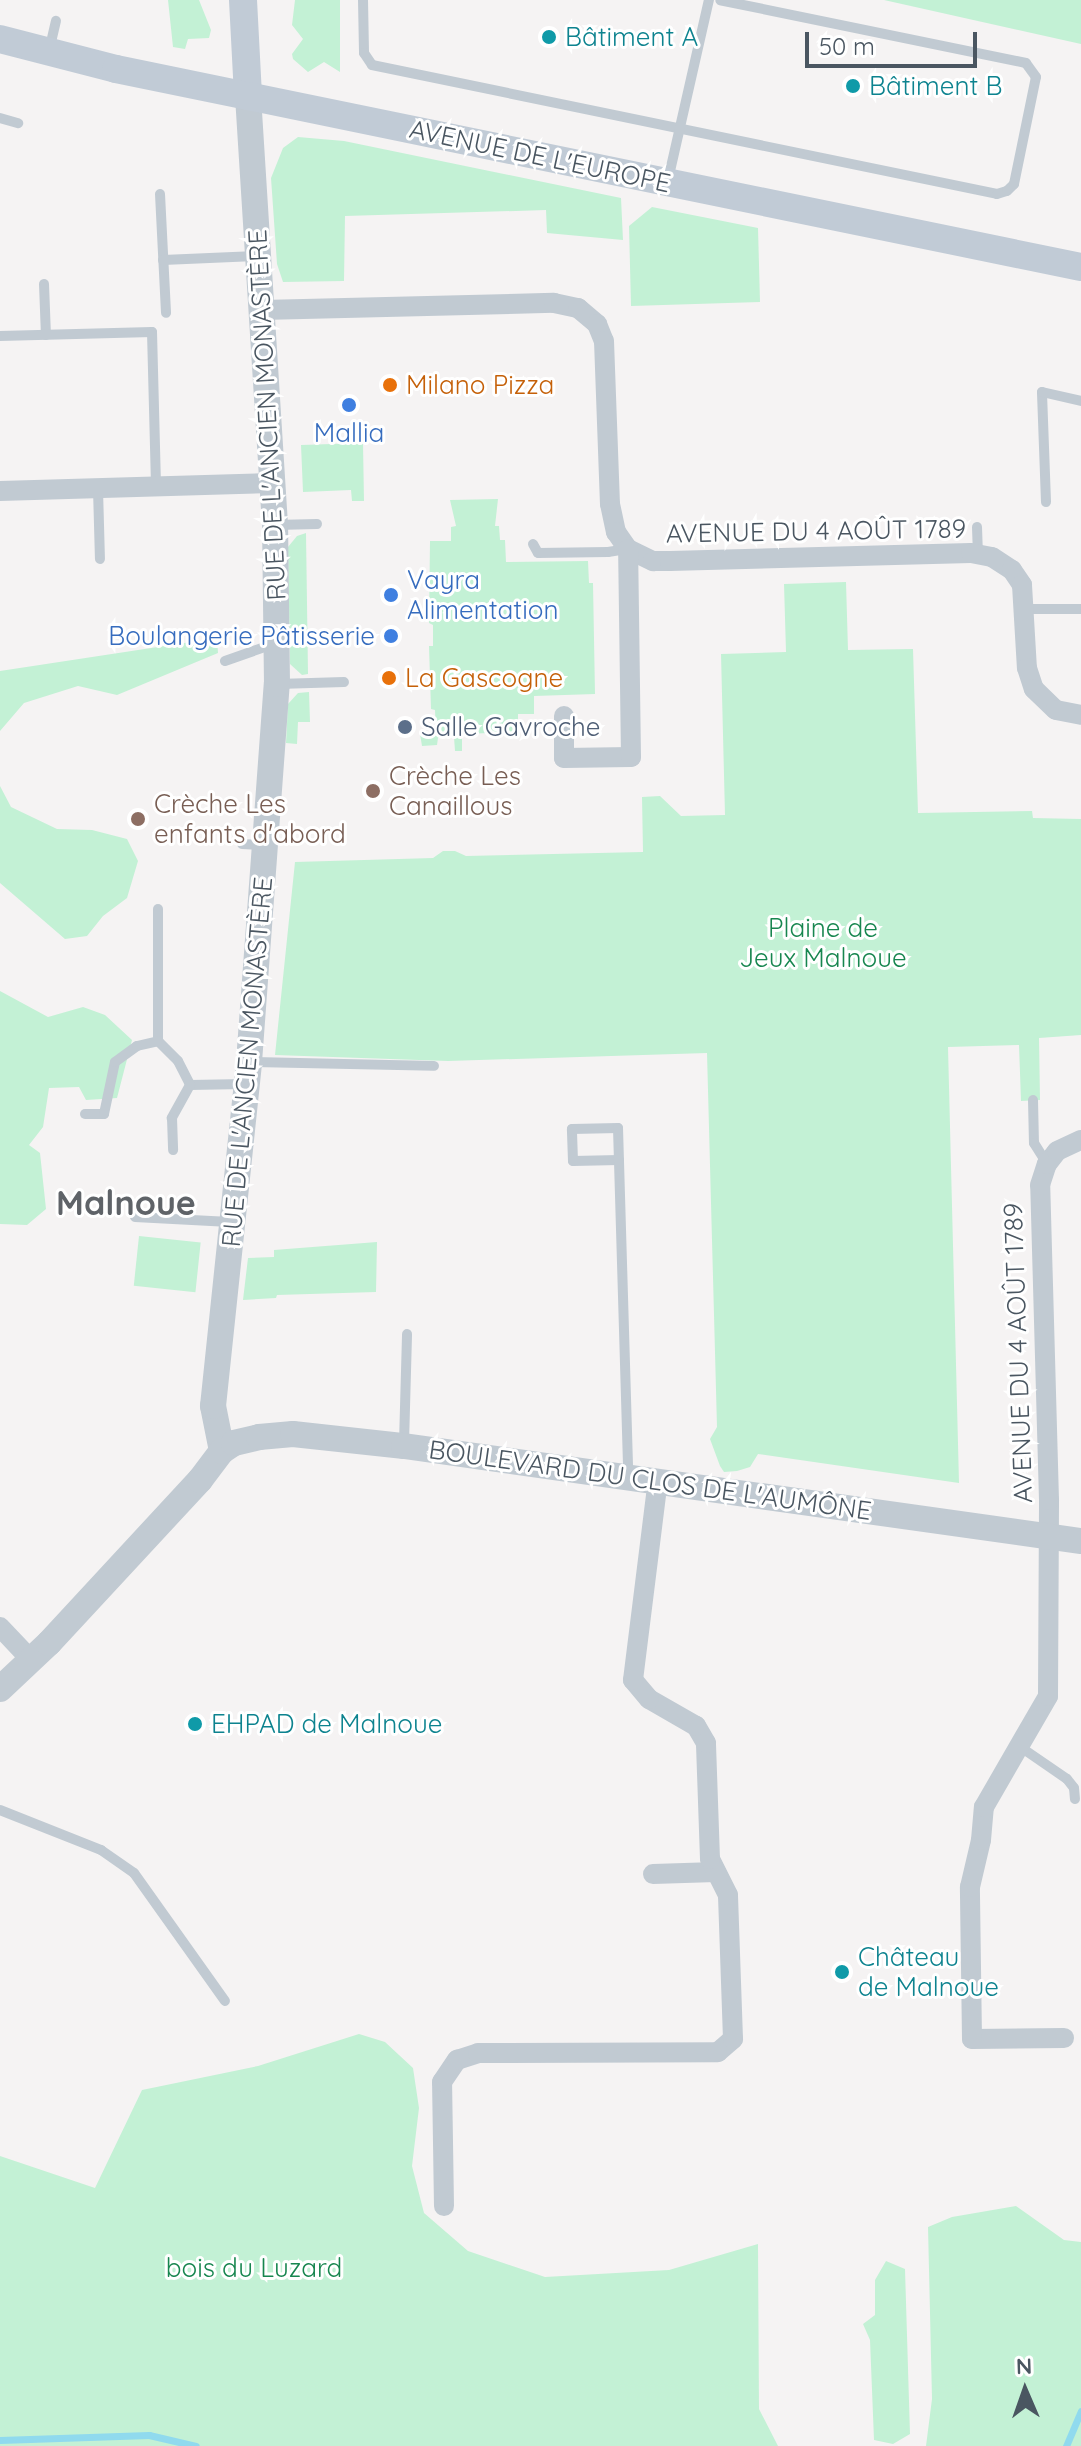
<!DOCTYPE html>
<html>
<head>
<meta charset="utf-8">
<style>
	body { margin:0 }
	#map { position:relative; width:1081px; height:2446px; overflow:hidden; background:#f5f3f3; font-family:Quicksand,sans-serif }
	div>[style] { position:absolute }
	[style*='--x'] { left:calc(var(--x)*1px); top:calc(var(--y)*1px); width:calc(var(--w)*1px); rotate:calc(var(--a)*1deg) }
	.green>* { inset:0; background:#c3f1d5; transform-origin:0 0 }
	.stream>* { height:7px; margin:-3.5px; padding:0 3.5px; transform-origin:3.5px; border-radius:3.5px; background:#90daee }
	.service>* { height:10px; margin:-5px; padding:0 5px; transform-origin:5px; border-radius:5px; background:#c1cad2 }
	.minor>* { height:20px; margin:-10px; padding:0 10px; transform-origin:10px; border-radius:10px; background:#c1cad2 }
	.tertiary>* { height:26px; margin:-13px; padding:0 13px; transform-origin:13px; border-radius:13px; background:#c1cad2 }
	.secondary>* { height:28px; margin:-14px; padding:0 14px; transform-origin:14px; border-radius:14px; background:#c1cbd6 }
	.dots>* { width:22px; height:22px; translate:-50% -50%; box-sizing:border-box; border:4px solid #fff; border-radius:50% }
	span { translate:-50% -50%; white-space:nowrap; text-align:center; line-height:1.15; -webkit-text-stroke:6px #fff; paint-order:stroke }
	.culture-label { font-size:26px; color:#0d838f }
	.left { translate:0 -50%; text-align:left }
	.street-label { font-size:26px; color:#4a5661 }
	.food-label { font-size:26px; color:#c56008 }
	.shop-label { font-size:26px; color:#366cbe }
	.right { translate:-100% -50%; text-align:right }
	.service-label { font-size:26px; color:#4e5e75 }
	.education-label { font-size:26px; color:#785e54 }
	.park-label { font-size:26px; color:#17864f }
	.district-label { font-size:34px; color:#5f6368; font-weight:700 }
	.north { position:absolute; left:985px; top:2350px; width:80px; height:80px; -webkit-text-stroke:6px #fff; paint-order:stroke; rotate:358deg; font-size:22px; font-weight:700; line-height:32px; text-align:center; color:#4a5661 }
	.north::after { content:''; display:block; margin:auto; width:28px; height:36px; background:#4a5661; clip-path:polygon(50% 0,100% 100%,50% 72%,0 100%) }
	.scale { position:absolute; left:805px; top:32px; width:172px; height:36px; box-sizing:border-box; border:4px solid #4a5661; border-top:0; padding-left:10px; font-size:24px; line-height:28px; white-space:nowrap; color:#4a5661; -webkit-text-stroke:6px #fff; paint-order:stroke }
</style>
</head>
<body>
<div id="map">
	<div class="green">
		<i style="clip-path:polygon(168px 0,199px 0,211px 30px,209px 38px,188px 39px,185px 49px,173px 47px)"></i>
		<i style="clip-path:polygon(295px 0,340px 0,340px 72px,324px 62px,308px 72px,293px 59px,292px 54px,303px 39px,292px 25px)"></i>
		<i style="clip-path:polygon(884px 0,1081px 0,1081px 44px)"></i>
		<i style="clip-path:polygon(298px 137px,344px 141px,621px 198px,623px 240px,547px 233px,546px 210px,345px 216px,344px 281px,283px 282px,277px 264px,271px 178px,283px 148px)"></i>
		<i style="clip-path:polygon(652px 207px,758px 228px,760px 302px,631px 306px,629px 226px)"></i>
		<i style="clip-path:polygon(363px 443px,364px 501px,352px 501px,351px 490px,303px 492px,301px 445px)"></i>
		<i style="clip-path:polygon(498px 499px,495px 526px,499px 526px,500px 540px,505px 540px,506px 562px,588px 561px,589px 583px,593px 583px,595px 694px,534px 696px,534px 714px,518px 714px,518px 732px,462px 734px,462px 751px,455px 751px,454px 737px,438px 738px,437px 745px,422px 746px,420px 734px,436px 734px,435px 710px,431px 709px,429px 646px,433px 646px,433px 625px,429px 623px,430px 541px,451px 541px,451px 527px,456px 526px,450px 500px)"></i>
		<i style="clip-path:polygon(306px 533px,308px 674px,302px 675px,290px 664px,288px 547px,297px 536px)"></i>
		<i style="clip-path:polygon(846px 582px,848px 650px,913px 649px,918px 813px,1032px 811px,1033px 818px,1081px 819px,1081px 1035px,1039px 1038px,1040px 1100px,1021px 1101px,1019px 1045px,948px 1047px,959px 1483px,758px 1454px,750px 1467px,737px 1471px,724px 1472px,720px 1466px,710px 1439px,717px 1427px,707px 1053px,448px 1061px,275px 1055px,295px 862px,433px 858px,443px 851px,455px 851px,466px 856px,643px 852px,642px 797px,660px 796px,681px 816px,725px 815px,721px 654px,786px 652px,784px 584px)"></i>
		<i style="clip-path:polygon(217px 638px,218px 653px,117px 695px,78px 686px,24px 703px,0 731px,0 671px)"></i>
		<i style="clip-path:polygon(309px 692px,310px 722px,298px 722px,297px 744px,286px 743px,288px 704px,298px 693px)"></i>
		<i style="clip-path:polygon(0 786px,11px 807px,57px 829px,92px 830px,127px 839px,138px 861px,127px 898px,103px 916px,87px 936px,65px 939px,0 883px)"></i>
		<i style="clip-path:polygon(0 991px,48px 1017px,83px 1007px,105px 1015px,132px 1040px,117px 1098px,86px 1100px,79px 1087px,49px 1088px,43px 1127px,29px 1145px,40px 1153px,46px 1209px,27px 1225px,0 1224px)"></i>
		<i style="left:139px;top:1236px;width:62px;height:50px;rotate:6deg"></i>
		<i style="clip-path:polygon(377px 1242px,376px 1292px,277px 1295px,276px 1298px,243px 1300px,248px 1258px,274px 1257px,274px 1250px)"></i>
		<i style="clip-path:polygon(359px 2034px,385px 2042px,413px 2068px,419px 2108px,412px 2166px,424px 2213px,468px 2251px,545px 2277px,669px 2270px,758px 2244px,759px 2409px,778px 2446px,0 2446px,0 2156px,95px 2188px,142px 2090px,258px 2066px)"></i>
		<i style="clip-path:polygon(1016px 2206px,1064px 2240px,1081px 2242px,1081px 2446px,926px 2446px,932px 2399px,928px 2227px,952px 2217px)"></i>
		<i style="clip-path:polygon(886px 2261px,905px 2269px,910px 2434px,893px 2444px,874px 2440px,870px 2340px,863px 2324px,875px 2315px,875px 2280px)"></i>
	</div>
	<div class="stream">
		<i style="--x:0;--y:2440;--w:149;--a:-1.9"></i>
		<i style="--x:149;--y:2435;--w:48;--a:13.2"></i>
		<i style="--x:1066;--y:2446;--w:38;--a:-67"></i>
	</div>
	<div class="service">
		<i style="--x:363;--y:0;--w:53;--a:88.9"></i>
		<i style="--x:364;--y:53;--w:14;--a:56"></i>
		<i style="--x:372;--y:65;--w:638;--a:11.66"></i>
		<i style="--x:997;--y:194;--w:10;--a:-17"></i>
		<i style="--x:1007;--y:191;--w:10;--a:-45"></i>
		<i style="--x:1014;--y:184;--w:109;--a:-78.4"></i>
		<i style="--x:1036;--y:77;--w:17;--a:-126"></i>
		<i style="--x:1026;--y:63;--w:312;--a:-168.4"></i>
		<i style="--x:49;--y:51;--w:31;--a:-77"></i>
		<i style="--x:0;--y:118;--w:19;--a:16"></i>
		<i style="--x:668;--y:180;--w:185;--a:-77.2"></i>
		<i style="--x:160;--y:194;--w:119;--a:87.1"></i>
		<i style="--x:163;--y:260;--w:94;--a:-2.4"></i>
		<i style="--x:44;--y:284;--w:51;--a:87.8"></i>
		<i style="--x:0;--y:336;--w:152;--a:-1.5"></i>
		<i style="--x:152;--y:332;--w:155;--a:88.5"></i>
		<i style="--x:98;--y:489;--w:70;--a:88.4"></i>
		<i style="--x:1046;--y:502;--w:110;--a:-92.1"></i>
		<i style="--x:1042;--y:392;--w:40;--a:13"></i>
		<i style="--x:275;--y:525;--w:42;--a:-1.4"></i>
		<i style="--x:977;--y:527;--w:27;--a:88"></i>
		<i style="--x:533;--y:544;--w:10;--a:61"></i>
		<i style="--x:538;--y:553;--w:70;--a:-0.8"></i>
		<i style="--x:608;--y:552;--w:20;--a:-9"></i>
		<i style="--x:1025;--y:609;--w:56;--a:0"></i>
		<i style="--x:225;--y:661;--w:54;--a:-19.4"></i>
		<i style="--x:278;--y:684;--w:66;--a:-1.7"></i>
		<i style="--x:242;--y:844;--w:21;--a:3"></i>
		<i style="--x:158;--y:909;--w:132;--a:90"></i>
		<i style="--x:249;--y:1062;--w:185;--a:1.2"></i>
		<i style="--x:190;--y:1085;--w:54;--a:-1.1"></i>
		<i style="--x:1033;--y:1100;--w:43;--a:88.7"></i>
		<i style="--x:1034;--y:1143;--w:25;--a:58"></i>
		<i style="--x:85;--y:1114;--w:19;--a:0"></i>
		<i style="--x:104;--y:1114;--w:53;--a:-78.1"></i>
		<i style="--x:115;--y:1062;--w:27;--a:-36"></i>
		<i style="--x:137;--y:1046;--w:22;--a:-13"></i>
		<i style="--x:158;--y:1041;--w:28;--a:45"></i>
		<i style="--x:178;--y:1061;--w:27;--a:63"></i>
		<i style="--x:190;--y:1085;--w:38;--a:119"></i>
		<i style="--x:172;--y:1118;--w:32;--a:88"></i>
		<i style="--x:619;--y:1160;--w:46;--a:178.8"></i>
		<i style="--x:573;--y:1161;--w:32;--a:-92"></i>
		<i style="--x:572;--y:1129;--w:46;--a:-1.2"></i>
		<i style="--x:618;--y:1128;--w:347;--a:88.3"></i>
		<i style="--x:135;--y:1217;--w:95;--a:3"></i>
		<i style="--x:404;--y:1443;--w:109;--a:-88.4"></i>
		<i style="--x:1019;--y:1746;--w:58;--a:34.5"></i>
		<i style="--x:1067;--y:1779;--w:11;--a:52"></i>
		<i style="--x:1074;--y:1788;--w:11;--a:85"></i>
		<i style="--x:0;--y:1810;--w:109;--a:21.6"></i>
		<i style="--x:101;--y:1850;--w:40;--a:34.9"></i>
		<i style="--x:134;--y:1873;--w:157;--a:54.6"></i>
	</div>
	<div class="minor">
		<i style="--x:262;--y:310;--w:292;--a:-1.4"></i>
		<i style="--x:554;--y:303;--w:25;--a:12"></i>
		<i style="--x:578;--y:308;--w:25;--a:40"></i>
		<i style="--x:597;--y:324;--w:18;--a:68"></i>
		<i style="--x:604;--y:341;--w:163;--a:87.9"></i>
		<i style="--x:610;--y:504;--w:29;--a:78"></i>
		<i style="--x:616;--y:532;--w:21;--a:55"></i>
		<i style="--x:628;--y:549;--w:28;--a:26"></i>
		<i style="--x:653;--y:561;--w:17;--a:0"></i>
		<i style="--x:670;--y:561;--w:301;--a:-1.5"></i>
		<i style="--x:971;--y:553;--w:21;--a:11"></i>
		<i style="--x:992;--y:557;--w:24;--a:33"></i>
		<i style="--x:1012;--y:570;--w:18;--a:56"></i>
		<i style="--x:1022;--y:585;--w:83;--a:86.6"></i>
		<i style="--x:1027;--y:668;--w:22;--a:72"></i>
		<i style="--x:1034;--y:689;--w:30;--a:44"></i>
		<i style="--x:1056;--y:710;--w:25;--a:11"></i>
		<i style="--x:0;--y:491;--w:272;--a:-1.7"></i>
		<i style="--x:564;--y:716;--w:42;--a:90"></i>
		<i style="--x:564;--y:758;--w:67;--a:-0.9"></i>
		<i style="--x:631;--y:757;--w:208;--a:-90.8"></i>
		<i style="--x:0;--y:1627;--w:47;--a:46.7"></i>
		<i style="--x:653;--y:1874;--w:63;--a:-1.8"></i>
		<i style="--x:1064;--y:2038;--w:92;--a:179.4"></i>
		<i style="--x:972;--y:2039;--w:152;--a:-90.8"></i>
		<i style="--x:970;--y:1887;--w:48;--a:-76.8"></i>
		<i style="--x:981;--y:1840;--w:33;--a:-85"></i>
		<i style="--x:984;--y:1807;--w:128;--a:-60"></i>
		<i style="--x:1048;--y:1696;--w:196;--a:-89.7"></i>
		<i style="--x:1049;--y:1500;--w:315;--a:-91.6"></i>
		<i style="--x:1040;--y:1185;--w:22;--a:-72"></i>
		<i style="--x:1047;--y:1164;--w:16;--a:-52"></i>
		<i style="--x:1057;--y:1151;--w:26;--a:-25"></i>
		<i style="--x:444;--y:2206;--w:124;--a:-90.9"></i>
		<i style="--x:442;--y:2082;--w:27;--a:-56"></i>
		<i style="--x:457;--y:2060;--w:22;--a:-18"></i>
		<i style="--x:478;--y:2053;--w:240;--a:-0.2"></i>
		<i style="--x:718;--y:2052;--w:20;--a:-41"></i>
		<i style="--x:733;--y:2039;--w:144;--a:-92"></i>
		<i style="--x:728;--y:1895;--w:40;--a:-116.6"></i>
		<i style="--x:710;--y:1859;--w:116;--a:-92"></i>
		<i style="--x:706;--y:1743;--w:20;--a:-120"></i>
		<i style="--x:696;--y:1726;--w:54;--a:-150.1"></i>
		<i style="--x:649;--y:1699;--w:25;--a:-130"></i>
		<i style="--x:633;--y:1680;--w:202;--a:-82.9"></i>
	</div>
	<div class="tertiary">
		<i style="--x:222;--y:1451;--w:46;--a:-101.3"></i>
		<i style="--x:213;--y:1406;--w:346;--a:-84"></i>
		<i style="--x:249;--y:1062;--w:379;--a:-85.8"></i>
		<i style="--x:277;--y:684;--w:159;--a:-90.7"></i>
		<i style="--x:275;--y:525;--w:430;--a:-93.6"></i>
		<i style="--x:0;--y:1689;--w:67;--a:-43.2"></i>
		<i style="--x:49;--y:1643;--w:222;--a:-47.2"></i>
		<i style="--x:200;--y:1480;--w:36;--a:-53"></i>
		<i style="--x:222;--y:1451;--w:14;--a:-34"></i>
		<i style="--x:234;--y:1443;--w:26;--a:-13"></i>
		<i style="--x:259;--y:1437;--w:34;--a:-5"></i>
		<i style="--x:293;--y:1434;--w:112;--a:6.2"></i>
		<i style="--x:404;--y:1446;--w:684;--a:7.99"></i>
	</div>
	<div class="secondary">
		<i style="--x:243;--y:0;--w:96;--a:87"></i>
		<i style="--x:0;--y:39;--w:120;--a:14.5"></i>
		<i style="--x:116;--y:69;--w:985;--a:11.6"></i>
	</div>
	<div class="dots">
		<i style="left:549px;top:37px;background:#0f9aa8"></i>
		<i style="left:853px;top:86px;background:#0f9aa8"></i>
		<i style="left:390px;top:385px;background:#e8710a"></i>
		<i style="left:349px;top:405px;background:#3f7fe0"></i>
		<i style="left:391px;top:595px;background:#3f7fe0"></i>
		<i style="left:391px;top:636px;background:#3f7fe0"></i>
		<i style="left:389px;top:678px;background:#e8710a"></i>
		<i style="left:405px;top:727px;background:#5c6f8a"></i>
		<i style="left:373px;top:791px;background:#8d6e63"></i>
		<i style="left:138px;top:819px;background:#8d6e63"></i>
		<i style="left:195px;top:1724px;background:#0f9aa8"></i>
		<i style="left:842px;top:1972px;background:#0f9aa8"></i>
	</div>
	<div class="culture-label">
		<span class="left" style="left:565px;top:37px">Bâtiment A</span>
		<span class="left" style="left:869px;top:86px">Bâtiment B</span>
		<span class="left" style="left:211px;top:1724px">EHPAD de Malnoue</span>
		<span class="left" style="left:858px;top:1972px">Château<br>de Malnoue</span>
	</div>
	<div class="street-label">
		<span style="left:540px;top:156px;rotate:12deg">AVENUE DE L'EUROPE</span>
		<span style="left:267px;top:415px;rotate:-93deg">RUE DE L'ANCIEN MONASTÈRE</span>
		<span style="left:816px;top:531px;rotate:-1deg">AVENUE DU 4 AOÛT 1789</span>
		<span style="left:247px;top:1062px;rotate:-85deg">RUE DE L'ANCIEN MONASTÈRE</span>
		<span style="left:1018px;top:1353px;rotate:-92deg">AVENUE DU 4 AOÛT 1789</span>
		<span style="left:650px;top:1480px;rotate:8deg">BOULEVARD DU CLOS DE L'AUMÔNE</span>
	</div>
	<div class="food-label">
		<span class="left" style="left:406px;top:385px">Milano Pizza</span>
		<span class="left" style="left:405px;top:678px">La Gascogne</span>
	</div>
	<div class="shop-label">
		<span style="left:349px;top:433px">Mallia</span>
		<span class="left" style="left:407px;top:595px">Vayra<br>Alimentation</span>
		<span class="right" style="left:375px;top:636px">Boulangerie Pâtisserie</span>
	</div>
	<div class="service-label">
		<span class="left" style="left:421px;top:727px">Salle Gavroche</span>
	</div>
	<div class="education-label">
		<span class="left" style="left:389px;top:791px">Crèche Les<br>Canaillous</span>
		<span class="left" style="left:154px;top:819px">Crèche Les<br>enfants d'abord</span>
	</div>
	<div class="park-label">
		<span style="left:823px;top:943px">Plaine de<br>Jeux Malnoue</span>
		<span style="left:254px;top:2268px">bois du Luzard</span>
	</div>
	<div class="district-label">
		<span style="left:126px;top:1203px">Malnoue</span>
	</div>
	<div class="north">N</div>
	<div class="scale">50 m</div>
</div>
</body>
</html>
